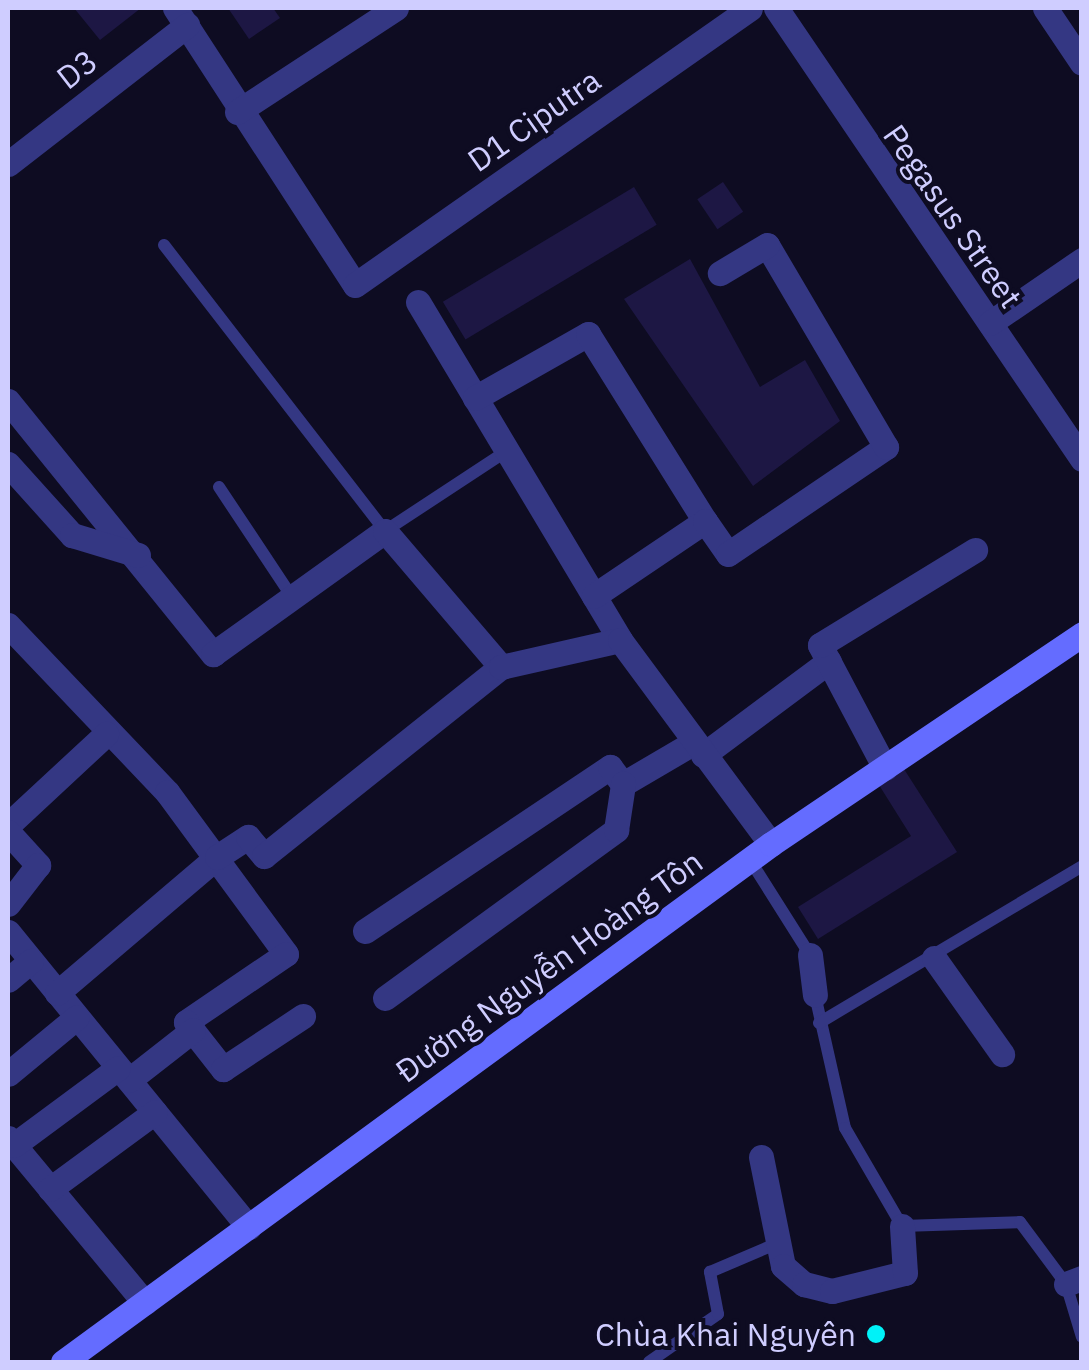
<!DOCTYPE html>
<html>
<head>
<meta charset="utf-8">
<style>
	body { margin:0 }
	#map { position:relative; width:1089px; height:1370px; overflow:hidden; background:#0e0c22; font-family:"IBM Plex Sans",sans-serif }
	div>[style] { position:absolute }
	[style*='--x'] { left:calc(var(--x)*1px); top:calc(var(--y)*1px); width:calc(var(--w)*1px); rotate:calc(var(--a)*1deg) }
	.building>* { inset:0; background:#1d1744; transform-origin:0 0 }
	.service>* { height:12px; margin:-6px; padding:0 6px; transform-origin:6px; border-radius:6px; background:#343783 }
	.minor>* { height:25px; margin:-12.5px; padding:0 12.5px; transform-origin:12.5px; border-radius:12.5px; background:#343783 }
	.secondary>* { height:25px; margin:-12.5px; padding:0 12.5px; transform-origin:12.5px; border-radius:12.5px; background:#646cff }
	.dots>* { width:28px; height:28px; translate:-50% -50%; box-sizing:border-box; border:5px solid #0e0c22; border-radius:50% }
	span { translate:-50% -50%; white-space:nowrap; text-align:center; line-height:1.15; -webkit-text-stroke:8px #0e0c22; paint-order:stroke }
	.street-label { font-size:32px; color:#cfcdff }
	.poi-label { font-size:32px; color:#cfcdff }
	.right { translate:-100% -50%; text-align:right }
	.frame { position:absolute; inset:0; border:10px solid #cfcdff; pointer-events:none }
</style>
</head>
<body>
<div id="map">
	<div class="building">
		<i style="clip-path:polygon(74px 8px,141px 8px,100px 40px)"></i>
		<i style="clip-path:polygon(228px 8px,273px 8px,280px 18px,249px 39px)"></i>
		<i style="left:723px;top:182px;width:36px;height:31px;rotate:56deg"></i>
		<i style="left:634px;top:187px;width:44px;height:223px;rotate:59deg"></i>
		<i style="clip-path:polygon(690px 259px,760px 387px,805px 360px,840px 421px,753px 486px,624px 299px)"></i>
		<i style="clip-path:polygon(904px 769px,957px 852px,818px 939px,798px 907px,911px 836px,879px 785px)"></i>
	</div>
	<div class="service">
		<i style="--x:164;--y:245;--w:361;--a:52.3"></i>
		<i style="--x:385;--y:531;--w:146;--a:-33.3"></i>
		<i style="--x:219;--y:487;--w:132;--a:56.4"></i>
		<i style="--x:750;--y:860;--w:112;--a:57.7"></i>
		<i style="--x:815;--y:995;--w:136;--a:77.3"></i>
		<i style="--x:845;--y:1128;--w:113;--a:59.8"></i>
		<i style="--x:902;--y:1226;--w:118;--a:-1.9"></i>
		<i style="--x:1020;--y:1222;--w:77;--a:53.4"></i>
		<i style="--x:1066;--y:1284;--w:55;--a:73.2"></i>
		<i style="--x:819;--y:1023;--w:306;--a:-30.8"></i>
		<i style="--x:649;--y:1362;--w:84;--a:-34.8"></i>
		<i style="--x:718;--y:1314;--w:43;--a:-100.8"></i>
		<i style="--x:710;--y:1272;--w:74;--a:-23.1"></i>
	</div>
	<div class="minor">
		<i style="--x:175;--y:8;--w:330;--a:57"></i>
		<i style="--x:355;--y:285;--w:482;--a:-35"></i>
		<i style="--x:776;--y:8;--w:545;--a:55.84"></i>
		<i style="--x:1045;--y:8;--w:66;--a:56.1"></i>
		<i style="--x:237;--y:112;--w:190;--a:-33.2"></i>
		<i style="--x:8;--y:164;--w:227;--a:-37.8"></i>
		<i style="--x:418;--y:302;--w:394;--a:59.1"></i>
		<i style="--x:990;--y:323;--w:112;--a:-34.4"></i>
		<i style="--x:475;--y:398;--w:130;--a:-29.5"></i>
		<i style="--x:588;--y:334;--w:221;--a:58"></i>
		<i style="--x:705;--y:521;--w:134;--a:146"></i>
		<i style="--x:8;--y:401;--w:326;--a:51"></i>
		<i style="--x:213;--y:654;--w:211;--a:-35.6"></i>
		<i style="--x:385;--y:531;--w:179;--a:49.5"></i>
		<i style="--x:8;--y:464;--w:96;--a:48"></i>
		<i style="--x:72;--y:535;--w:69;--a:16.9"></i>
		<i style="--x:705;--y:521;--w:40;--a:55.1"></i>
		<i style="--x:728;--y:554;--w:191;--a:-34.1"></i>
		<i style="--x:886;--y:447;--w:234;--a:-120.5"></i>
		<i style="--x:767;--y:245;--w:55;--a:149.2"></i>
		<i style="--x:8;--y:625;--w:231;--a:46.4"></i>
		<i style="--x:167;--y:792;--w:201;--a:53.7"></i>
		<i style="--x:286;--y:954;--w:121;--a:145.8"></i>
		<i style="--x:186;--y:1022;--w:60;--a:51.8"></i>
		<i style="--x:223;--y:1069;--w:96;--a:-33.5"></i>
		<i style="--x:703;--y:755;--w:157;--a:-36.7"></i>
		<i style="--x:885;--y:768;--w:139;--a:-117.9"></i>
		<i style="--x:820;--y:645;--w:182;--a:-31.5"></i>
		<i style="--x:8;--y:825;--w:134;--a:-42.9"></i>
		<i style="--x:8;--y:832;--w:45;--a:47.7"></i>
		<i style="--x:38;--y:865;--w:49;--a:127.6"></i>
		<i style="--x:365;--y:931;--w:295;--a:-33.8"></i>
		<i style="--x:610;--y:767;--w:21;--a:53"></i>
		<i style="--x:623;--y:784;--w:81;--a:-30.4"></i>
		<i style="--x:8;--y:932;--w:381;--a:50.8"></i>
		<i style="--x:810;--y:955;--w:40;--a:82.9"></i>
		<i style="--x:934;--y:958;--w:118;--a:54.7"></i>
		<i style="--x:8;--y:980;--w:30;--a:-40"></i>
		<i style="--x:57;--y:993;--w:210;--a:-40.4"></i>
		<i style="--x:217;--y:857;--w:37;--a:-33"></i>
		<i style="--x:248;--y:837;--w:25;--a:50"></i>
		<i style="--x:264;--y:856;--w:303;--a:-38.6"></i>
		<i style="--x:501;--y:667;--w:122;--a:-12.8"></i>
		<i style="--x:620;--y:640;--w:254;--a:53.5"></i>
		<i style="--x:385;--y:998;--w:286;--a:-36"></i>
		<i style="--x:616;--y:830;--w:47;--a:-81.3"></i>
		<i style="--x:8;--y:1074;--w:89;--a:-39.6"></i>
		<i style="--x:129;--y:1080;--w:81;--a:-38"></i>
		<i style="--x:8;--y:1138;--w:214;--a:50.3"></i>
		<i style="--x:14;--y:1145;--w:129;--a:-36.5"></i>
		<i style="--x:761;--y:1157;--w:111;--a:78.6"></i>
		<i style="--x:783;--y:1266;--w:28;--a:41"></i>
		<i style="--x:804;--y:1284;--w:29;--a:14"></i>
		<i style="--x:832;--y:1291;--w:75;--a:-13.9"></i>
		<i style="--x:905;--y:1273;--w:47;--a:-93.7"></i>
		<i style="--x:50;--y:1189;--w:130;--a:-36.3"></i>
		<i style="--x:1066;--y:1284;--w:17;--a:-21"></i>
	</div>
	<div class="secondary">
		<i style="--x:63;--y:1362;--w:877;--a:-36.19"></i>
		<i style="--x:771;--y:844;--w:375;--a:-34"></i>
	</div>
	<div class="dots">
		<i style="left:876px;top:1334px;background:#00f2f8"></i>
	</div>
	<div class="street-label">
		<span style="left:77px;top:69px;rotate:-38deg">D3</span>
		<span style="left:534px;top:120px;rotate:-35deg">D1 Ciputra</span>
		<span style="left:953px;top:216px;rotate:55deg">Pegasus Street</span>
		<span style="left:549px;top:966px;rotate:-36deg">Đường Nguyễn Hoàng Tôn</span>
	</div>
	<div class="poi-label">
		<span class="right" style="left:856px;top:1334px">Chùa Khai Nguyên</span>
	</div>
	<div class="frame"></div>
</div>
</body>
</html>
